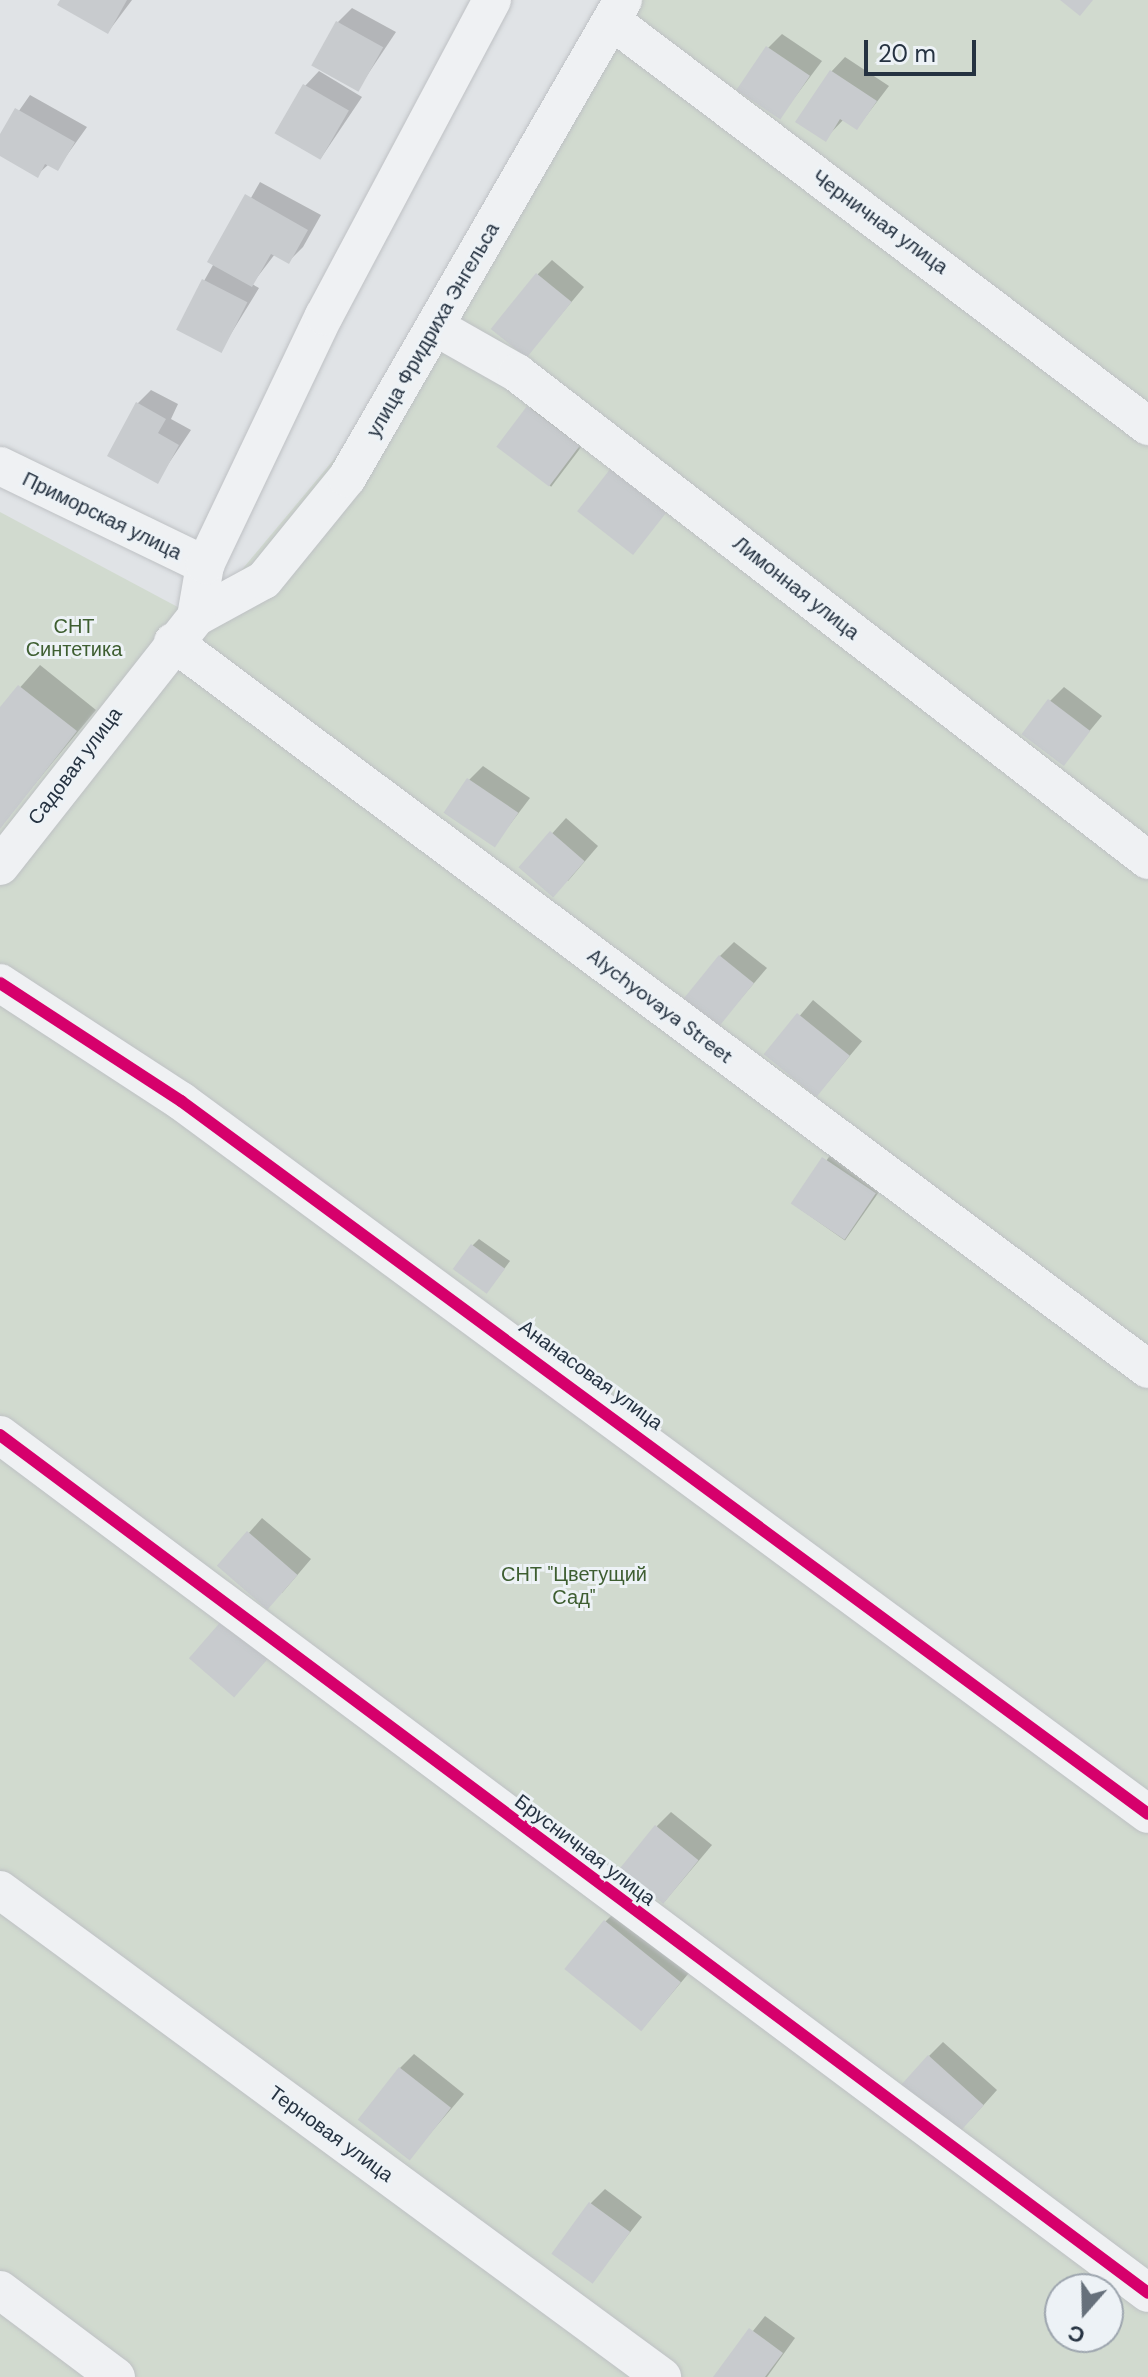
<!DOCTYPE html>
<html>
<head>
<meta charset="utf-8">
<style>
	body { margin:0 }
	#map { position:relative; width:1148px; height:2377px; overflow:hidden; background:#e0e3e6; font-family:"DM Sans",sans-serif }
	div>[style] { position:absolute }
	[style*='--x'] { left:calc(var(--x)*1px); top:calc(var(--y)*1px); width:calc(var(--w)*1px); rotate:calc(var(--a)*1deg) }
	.green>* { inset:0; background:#d1dacf }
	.shadow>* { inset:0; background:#0003; transform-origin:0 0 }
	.building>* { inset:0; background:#c8cbce; transform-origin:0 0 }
	.roads { filter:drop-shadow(0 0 2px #bec1c4) drop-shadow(0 0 2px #bec1c4) }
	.minor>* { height:38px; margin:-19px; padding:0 19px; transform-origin:19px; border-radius:19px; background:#eff1f3 }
	.cycleway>* { height:12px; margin:-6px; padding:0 6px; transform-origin:6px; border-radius:6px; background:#d6006c }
	span { translate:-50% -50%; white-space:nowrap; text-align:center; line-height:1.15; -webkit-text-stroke:6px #edf2f6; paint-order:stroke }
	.street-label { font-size:20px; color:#253241 }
	.park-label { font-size:20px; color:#3e5e31 }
	.north { position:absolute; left:1044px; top:2273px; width:80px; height:80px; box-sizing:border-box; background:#edf2f6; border:2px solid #9da5ae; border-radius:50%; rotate:200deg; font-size:22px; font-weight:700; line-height:32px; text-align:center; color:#253241 }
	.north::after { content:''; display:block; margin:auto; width:28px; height:36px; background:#66707b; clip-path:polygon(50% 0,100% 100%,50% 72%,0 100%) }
	.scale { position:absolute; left:864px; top:40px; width:112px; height:36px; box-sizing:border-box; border:4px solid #253241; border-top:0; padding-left:10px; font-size:24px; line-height:28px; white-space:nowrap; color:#253241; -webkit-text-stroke:6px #edf2f6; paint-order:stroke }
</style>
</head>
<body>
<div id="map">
	<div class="green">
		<i style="clip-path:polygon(evenodd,625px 0,1148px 0,1148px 2377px,0 2377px,0 884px,175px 650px,431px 343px,625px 0,1060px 2289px,1108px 2289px,1108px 2337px,1060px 2337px,1060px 2289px)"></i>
		<i style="clip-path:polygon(0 512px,187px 612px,0 849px)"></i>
	</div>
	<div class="shadow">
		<i style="clip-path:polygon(62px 0,132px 0,108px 32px)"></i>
		<i style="clip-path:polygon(352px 8px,396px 32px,358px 89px,338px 22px)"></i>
		<i style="clip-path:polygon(782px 34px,822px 61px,780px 117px,768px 48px)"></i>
		<i style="clip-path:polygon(845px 57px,889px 86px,857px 128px,844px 119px,825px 139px,831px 72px)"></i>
		<i style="clip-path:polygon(319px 71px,362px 97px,321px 158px,305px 86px)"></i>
		<i style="clip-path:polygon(30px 95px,87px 127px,57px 169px,49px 164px,37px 175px,0 154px,0 138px)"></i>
		<i style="clip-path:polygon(260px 182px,321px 215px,303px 247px,289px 261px,275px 254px,252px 284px,259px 288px,221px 350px,204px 281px)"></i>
		<i style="clip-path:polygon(552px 260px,584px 287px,527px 355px,538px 274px)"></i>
		<i style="clip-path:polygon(151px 390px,178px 404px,171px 419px,191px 430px,157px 481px,137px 404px)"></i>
		<i style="left:543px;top:393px;width:63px;height:70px;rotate:37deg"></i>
		<i style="clip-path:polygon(40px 665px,96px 710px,0 826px,0 710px)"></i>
		<i style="clip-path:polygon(1064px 687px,1102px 716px,1062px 764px,1050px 701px)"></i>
		<i style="clip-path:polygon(483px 766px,530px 798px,495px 844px,469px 780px)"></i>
		<i style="clip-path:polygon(566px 818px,598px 846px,568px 881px,522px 867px)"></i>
		<i style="clip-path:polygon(734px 942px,767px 968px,719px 1024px,720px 956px)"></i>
		<i style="left:813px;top:1000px;width:64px;height:71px;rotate:40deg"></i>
		<i style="left:838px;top:1144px;width:61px;height:75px;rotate:35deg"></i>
		<i style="clip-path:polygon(479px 1239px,510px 1261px,493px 1284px,472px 1246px)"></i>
		<i style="clip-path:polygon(262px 1518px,311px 1559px,282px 1593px,220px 1566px)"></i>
		<i style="clip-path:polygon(671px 1812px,712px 1845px,665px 1901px,657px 1826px)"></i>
		<i style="clip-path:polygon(619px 1908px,694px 1967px,642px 2029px,605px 1922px)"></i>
		<i style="clip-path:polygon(943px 2042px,997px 2090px,971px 2119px,929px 2056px)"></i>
		<i style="clip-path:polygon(414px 2054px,464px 2094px,409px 2158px,400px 2068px)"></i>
		<i style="clip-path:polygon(605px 2189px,642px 2217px,592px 2281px,591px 2203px)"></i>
		<i style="clip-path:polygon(765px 2316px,795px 2338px,767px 2377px,716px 2377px)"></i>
	</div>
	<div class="building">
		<i style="clip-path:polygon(60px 0,127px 0,108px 34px,57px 5px)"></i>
		<i style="clip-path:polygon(1060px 0,1093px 0,1080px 16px)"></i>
		<i style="left:336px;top:21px;width:54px;height:51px;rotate:29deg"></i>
		<i style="left:766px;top:46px;width:53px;height:53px;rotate:34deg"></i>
		<i style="clip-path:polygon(830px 70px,877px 101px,857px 130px,840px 119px,826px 142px,795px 122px)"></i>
		<i style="left:303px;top:84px;width:53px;height:57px;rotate:30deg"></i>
		<i style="clip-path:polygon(15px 108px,75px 142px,58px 171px,45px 164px,38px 178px,0 156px,0 134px)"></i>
		<i style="clip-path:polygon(245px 194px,308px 230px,289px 264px,271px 254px,252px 287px,207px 262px)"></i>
		<i style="left:536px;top:273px;width:46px;height:72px;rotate:39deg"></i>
		<i style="left:202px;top:279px;width:51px;height:57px;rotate:27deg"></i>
		<i style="clip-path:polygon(136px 402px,166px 419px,158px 433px,179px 445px,158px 484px,107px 456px)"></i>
		<i style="left:527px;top:406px;width:66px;height:51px;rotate:37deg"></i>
		<i style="left:611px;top:468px;width:71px;height:55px;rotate:38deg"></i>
		<i style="clip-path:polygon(18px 685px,77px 731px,0 829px,0 707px)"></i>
		<i style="left:1048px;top:699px;width:53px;height:44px;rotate:37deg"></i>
		<i style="left:467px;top:778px;width:62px;height:42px;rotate:34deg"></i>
		<i style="left:550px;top:831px;width:46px;height:48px;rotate:41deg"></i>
		<i style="left:719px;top:955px;width:45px;height:56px;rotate:39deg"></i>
		<i style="left:797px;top:1013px;width:68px;height:53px;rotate:39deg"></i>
		<i style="left:822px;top:1157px;width:65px;height:56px;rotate:34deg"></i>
		<i style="left:471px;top:1244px;width:42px;height:31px;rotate:36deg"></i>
		<i style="left:247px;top:1531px;width:67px;height:46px;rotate:41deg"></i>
		<i style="left:223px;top:1619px;width:60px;height:52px;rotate:41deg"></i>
		<i style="left:655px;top:1825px;width:56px;height:56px;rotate:39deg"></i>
		<i style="left:604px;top:1920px;width:99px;height:63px;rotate:39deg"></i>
		<i style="left:928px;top:2055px;width:75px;height:41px;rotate:42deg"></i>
		<i style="left:399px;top:2067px;width:66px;height:67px;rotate:38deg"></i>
		<i style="left:589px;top:2202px;width:51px;height:64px;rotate:36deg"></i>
		<i style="clip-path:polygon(749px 2328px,783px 2353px,765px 2377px,713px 2377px)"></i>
	</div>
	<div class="roads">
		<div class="minor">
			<i style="--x:612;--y:21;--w:672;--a:37.07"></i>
			<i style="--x:436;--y:327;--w:93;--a:29.6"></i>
			<i style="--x:517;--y:373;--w:797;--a:37.66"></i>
			<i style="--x:0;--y:466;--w:228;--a:25.8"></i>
			<i style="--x:196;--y:617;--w:77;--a:-28.6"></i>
			<i style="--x:264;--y:580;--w:132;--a:-50.9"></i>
			<i style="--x:347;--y:478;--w:552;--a:-60"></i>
			<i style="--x:173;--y:642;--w:1216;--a:36.71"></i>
			<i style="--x:0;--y:866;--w:317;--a:-51.8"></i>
			<i style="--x:196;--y:617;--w:53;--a:-80.2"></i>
			<i style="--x:205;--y:565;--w:276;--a:-64.5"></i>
			<i style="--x:324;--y:316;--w:358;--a:-62"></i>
			<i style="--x:0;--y:983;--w:216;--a:33.1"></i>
			<i style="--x:181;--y:1101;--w:1201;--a:36.4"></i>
			<i style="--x:0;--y:1435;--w:1433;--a:36.77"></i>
			<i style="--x:0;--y:1890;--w:822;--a:36.34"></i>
			<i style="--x:0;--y:2290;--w:145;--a:36.9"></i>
		</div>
	</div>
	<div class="cycleway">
		<i style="--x:0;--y:983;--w:216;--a:33.1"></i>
		<i style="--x:181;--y:1101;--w:1201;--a:36.4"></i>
		<i style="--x:0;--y:1435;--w:1433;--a:36.77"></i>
	</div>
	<div class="street-label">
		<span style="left:880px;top:222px;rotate:36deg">Черничная улица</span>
		<span style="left:433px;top:330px;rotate:-60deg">улица Фридриха Энгельса</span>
		<span style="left:102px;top:516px;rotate:26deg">Приморская улица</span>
		<span style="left:796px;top:588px;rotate:38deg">Лимонная улица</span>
		<span style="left:75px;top:766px;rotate:-53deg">Садовая улица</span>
		<span style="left:660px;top:1006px;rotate:37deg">Alychyovaya Street</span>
		<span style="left:591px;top:1375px;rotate:36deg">Ананасовая улица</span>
		<span style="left:585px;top:1850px;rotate:37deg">Брусничная улица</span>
		<span style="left:331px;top:2134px;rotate:36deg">Терновая улица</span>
	</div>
	<div class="park-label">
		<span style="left:74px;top:638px">СНТ<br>Синтетика</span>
		<span style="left:574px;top:1586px">СНТ "Цветущий<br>Сад"</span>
	</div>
	<div class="north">С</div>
	<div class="scale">20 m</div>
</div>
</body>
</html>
